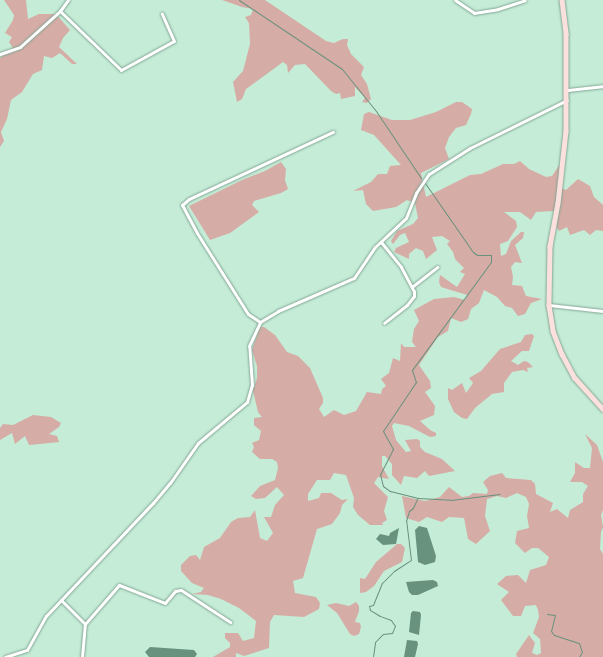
<!DOCTYPE html>
<html>
<head>
<meta charset="utf-8">
<style>
	body { margin:0 }
	#map { position:relative; width:603px; height:657px; overflow:hidden; background:#c5ecd7; font-family:"Golos Text",sans-serif }
	div>[style] { position:absolute }
	[style*='--x'] { left:calc(var(--x)*1px); top:calc(var(--y)*1px); width:calc(var(--w)*1px); rotate:calc(var(--a)*1deg) }
	.green>* { inset:0; background:#d6aca6 }
	.water>* { inset:0; background:#68927d }
	.stream>* { height:1px; margin:-0.5px; padding:0 0.5px; transform-origin:0.5px; border-radius:0.5px; background:#68927d }
	.roads { filter:drop-shadow(0 0 1px #83a795) drop-shadow(0 0 1px #83a795) }
	.minor>* { height:3px; margin:-1.5px; padding:0 1.5px; transform-origin:1.5px; border-radius:1.5px; background:#fff }
	.secondary>* { height:4.5px; margin:-2.25px; padding:0 2.25px; transform-origin:2.25px; border-radius:2.25px; background:#fbe0dd }
	span { translate:-50% -50%; white-space:nowrap; text-align:center; line-height:1.15; -webkit-text-stroke:4px #c5ecd7; paint-order:stroke }
</style>
</head>
<body>
<div id="map">
	<div class="green">
		<i style="clip-path:polygon(4px 0,26px 0,28px 19px,39px 14px,56px 14px,70px 30px,63px 38px,59px 47px,77px 64px,72px 64px,60px 53px,52px 58px,44px 56px,42px 70px,33px 74px,22px 92px,11px 100px,7px 119px,1px 132px,4px 141px,0 147px,0 58px,13px 48px,9px 42px,12px 37px,5px 33px,13px 20px,14px 15px)"></i>
		<i style="clip-path:polygon(222px 0,265px 0,326px 41px,334px 43px,343px 39px,348px 39px,347px 45px,351px 54px,364px 67px,361px 75px,367px 84px,371px 99px,367px 103px,362px 102px,365px 98px,355px 87px,355px 96px,341px 99px,340px 93px,336px 94px,331px 91px,305px 64px,295px 65px,288px 73px,287px 65px,283px 62px,246px 89px,242px 99px,237px 102px,233px 82px,243px 71px,250px 44px,249px 23px,245px 17px,251px 15px,253px 9px,242px 7px)"></i>
		<i style="clip-path:polygon(456px 102px,462px 102px,472px 109px,471px 114px,466px 125px,456px 128px,449px 137px,445px 148px,449px 159px,421px 173px,426px 197px,470px 175px,481px 174px,503px 164px,514px 164px,520px 161px,529px 169px,546px 177px,552px 176px,560px 164px,561px 188px,566px 190px,578px 179px,590px 186px,594px 197px,603px 205px,603px 231px,596px 230px,590px 235px,584px 230px,570px 235px,567px 227px,559px 231px,556px 226px,559px 202px,557px 199px,554px 211px,536px 212px,531px 220px,520px 212px,504px 212px,516px 221px,517px 227px,508px 241px,500px 244px,501px 256px,506px 254px,511px 241px,521px 232px,524px 232px,523px 238px,515px 245px,522px 263px,515px 262px,511px 267px,513px 277px,512px 285px,522px 286px,526px 296px,542px 299px,531px 303px,525px 314px,518px 316px,512px 308px,505px 306px,497px 297px,484px 290px,479px 303px,471px 309px,468px 319px,461px 322px,451px 318px,448px 331px,438px 337px,419px 365px,430px 381px,431px 388px,425px 392px,435px 406px,434px 415px,420px 421px,430px 430px,436px 433px,436px 436px,430px 437px,409px 426px,394px 423px,392px 426px,396px 440px,406px 452px,411px 451px,405px 440px,417px 439px,420px 441px,420px 447px,425px 452px,442px 459px,455px 471px,429px 476px,425px 471px,417px 478px,404px 476px,401px 485px,392px 475px,392px 464px,385px 456px,382px 456px,382px 466px,389px 479px,378px 477px,374px 483px,388px 497px,384px 511px,387px 520px,382px 523px,383px 525px,370px 525px,358px 515px,353px 507px,354px 498px,346px 475px,334px 473px,330px 480px,317px 480px,308px 494px,308px 501px,319px 498px,321px 493px,331px 493px,342px 500px,348px 499px,342px 505px,340px 513px,332px 524px,317px 529px,303px 578px,293px 581px,295px 593px,316px 597px,320px 603px,319px 609px,304px 617px,274px 615px,270px 622px,269px 648px,244px 656px,236px 653px,236px 657px,213px 657px,230px 647px,230px 643px,225px 638px,225px 633px,238px 633px,243px 641px,254px 638px,256px 621px,239px 608px,221px 599px,208px 595px,192px 594px,201px 592px,204px 588px,192px 583px,181px 571px,181px 565px,190px 556px,196px 555px,200px 560px,204px 547px,220px 538px,231px 522px,238px 518px,250px 517px,255px 510px,260px 538px,267px 541px,273px 533px,264px 517px,271px 517px,275px 505px,284px 495px,277px 487px,265px 498px,256px 499px,251px 496px,260px 486px,275px 480px,278px 468px,277px 462px,272px 459px,260px 459px,252px 452px,254px 447px,252px 443px,259px 440px,261px 431px,254px 425px,254px 418px,262px 417px,258px 412px,253px 391px,257px 378px,257px 366px,252px 350px,260px 327px,264px 327px,275px 335px,287px 352px,298px 356px,310px 368px,323px 398px,323px 403px,319px 409px,324px 417px,334px 410px,344px 415px,356px 411px,367px 392px,381px 394px,382px 389px,386px 386px,381px 379px,389px 373px,393px 358px,400px 361px,401px 343px,404px 347px,416px 347px,412px 342px,414px 329px,419px 321px,414px 310px,434px 299px,454px 297px,465px 300px,467px 295px,441px 287px,439px 282px,440px 275px,457px 287px,465px 274px,460px 272px,464px 268px,455px 259px,453px 252px,447px 244px,450px 241px,442px 236px,432px 237px,437px 250px,426px 259px,423px 251px,416px 248px,409px 254px,409px 259px,394px 252px,396px 248px,409px 242px,405px 233px,400px 235px,393px 244px,391px 241px,397px 231px,413px 224px,418px 218px,415px 203px,407px 200px,396px 207px,373px 211px,366px 204px,363px 190px,353px 191px,371px 182px,378px 174px,387px 174px,390px 166px,401px 165px,374px 135px,361px 130px,364px 114px,369px 112px,392px 120px,410px 120px,436px 112px)"></i>
		<i style="clip-path:polygon(281px 162px,286px 169px,285px 180px,288px 189px,281px 193px,254px 201px,252px 205px,259px 212px,230px 233px,210px 240px,189px 206px,242px 180px,265px 171px)"></i>
		<i style="clip-path:polygon(532px 334px,534px 336px,529px 351px,522px 351px,511px 361px,518px 365px,524px 361px,528px 362px,533px 367px,527px 368px,528px 372px,523px 370px,512px 372px,504px 383px,504px 392px,492px 394px,475px 408px,467px 419px,462px 418px,454px 412px,448px 399px,448px 388px,452px 390px,462px 383px,466px 393px,473px 383px,469px 378px,481px 371px,500px 349px,521px 342px,525px 335px)"></i>
		<i style="clip-path:polygon(33px 415px,51px 417px,61px 423px,59px 427px,49px 434px,57px 436px,59px 442px,29px 445px,25px 436px,15px 444px,12px 433px,0 440px,0 428px,3px 424px,13px 425px)"></i>
		<i style="clip-path:polygon(585px 434px,597px 445px,603px 462px,603px 510px,601px 515px,603px 527px,601px 532px,600px 549px,603px 554px,603px 657px,517px 657px,516px 654px,529px 635px,535px 643px,532px 653px,537px 655px,541px 653px,540px 639px,533px 633px,539px 617px,538px 610px,536px 605px,525px 606px,521px 616px,513px 616px,501px 600px,509px 592px,497px 584px,506px 576px,518px 575px,526px 583px,530px 570px,546px 565px,549px 557px,538px 548px,532px 548px,525px 553px,515px 543px,517px 531px,529px 528px,527px 516px,529px 504px,526px 497px,517px 493px,506px 498px,497px 496px,487px 499px,485px 516px,490px 531px,476px 544px,468px 539px,464px 518px,449px 517px,442px 522px,427px 517px,419px 522px,406px 518px,402px 496px,425px 501px,440px 497px,449px 487px,462px 497px,469px 496px,473px 493px,487px 494px,488px 490px,483px 482px,490px 476px,502px 473px,506px 478px,531px 480px,535px 484px,536px 494px,553px 503px,550px 512px,557px 509px,568px 518px,570px 510px,583px 502px,583px 494px,588px 486px,582px 482px,570px 482px,575px 473px,575px 462px,584px 468px,590px 468px,592px 448px)"></i>
		<i style="clip-path:polygon(397px 544px,401px 544px,405px 548px,402px 562px,384px 571px,374px 586px,366px 592px,360px 593px,360px 578px,365px 579px,376px 562px)"></i>
		<i style="clip-path:polygon(356px 602px,359px 606px,359px 611px,355px 622px,360px 623px,361px 627px,359px 634px,354px 636px,350px 634px,337px 613px,327px 605px,336px 603px,349px 606px)"></i>
	</div>
	<div class="water">
		<i style="clip-path:polygon(419px 526px,427px 528px,436px 556px,435px 562px,425px 565px,418px 562px,415px 530px)"></i>
		<i style="clip-path:polygon(399px 528px,396px 544px,383px 545px,376px 539px,380px 534px,389px 536px,390px 533px)"></i>
		<i style="clip-path:polygon(433px 580px,437px 582px,438px 586px,418px 595px,412px 595px,409px 592px,406px 582px)"></i>
		<i style="clip-path:polygon(413px 611px,420px 612px,421px 615px,419px 635px,409px 632px,411px 613px)"></i>
		<i style="clip-path:polygon(407px 640px,417px 641px,418px 644px,415px 657px,404px 657px)"></i>
		<i style="clip-path:polygon(150px 647px,194px 650px,197px 654px,195px 657px,149px 657px,145px 652px)"></i>
	</div>
	<div class="stream">
		<i style="--x:239;--y:0;--w:124;--a:33.8"></i>
		<i style="--x:342;--y:69;--w:54;--a:51"></i>
		<i style="--x:376;--y:111;--w:81;--a:56.1"></i>
		<i style="--x:425;--y:183;--w:84;--a:55.2"></i>
		<i style="--x:473;--y:252;--w:5;--a:37"></i>
		<i style="--x:477;--y:255;--w:14;--a:0"></i>
		<i style="--x:491;--y:255;--w:7;--a:90"></i>
		<i style="--x:491;--y:262;--w:134;--a:126.2"></i>
		<i style="--x:412;--y:370;--w:13;--a:72"></i>
		<i style="--x:416;--y:382;--w:59;--a:124"></i>
		<i style="--x:383;--y:431;--w:21;--a:61"></i>
		<i style="--x:393;--y:449;--w:28;--a:117"></i>
		<i style="--x:380;--y:474;--w:12;--a:76"></i>
		<i style="--x:383;--y:486;--w:9;--a:36"></i>
		<i style="--x:390;--y:491;--w:29;--a:14"></i>
		<i style="--x:418;--y:498;--w:33;--a:3"></i>
		<i style="--x:451;--y:500;--w:49;--a:-7"></i>
		<i style="--x:547;--y:614;--w:8;--a:7"></i>
		<i style="--x:555;--y:615;--w:16;--a:104"></i>
		<i style="--x:551;--y:631;--w:5;--a:53"></i>
		<i style="--x:554;--y:635;--w:26;--a:18"></i>
		<i style="--x:579;--y:643;--w:9;--a:72"></i>
		<i style="--x:582;--y:652;--w:6;--a:121"></i>
		<i style="--x:373;--y:657;--w:15;--a:-82"></i>
		<i style="--x:375;--y:642;--w:11;--a:-45"></i>
		<i style="--x:383;--y:634;--w:9;--a:-6"></i>
		<i style="--x:392;--y:633;--w:8;--a:-67"></i>
		<i style="--x:395;--y:626;--w:7;--a:-124"></i>
		<i style="--x:391;--y:620;--w:12;--a:-160"></i>
		<i style="--x:380;--y:616;--w:12;--a:-149"></i>
		<i style="--x:370;--y:610;--w:4;--a:-104"></i>
		<i style="--x:369;--y:606;--w:4;--a:-14"></i>
		<i style="--x:373;--y:605;--w:24;--a:-68"></i>
		<i style="--x:382;--y:583;--w:17;--a:-45"></i>
		<i style="--x:394;--y:571;--w:20;--a:-33"></i>
		<i style="--x:411;--y:560;--w:39;--a:-97"></i>
		<i style="--x:406;--y:521;--w:10;--a:-73"></i>
		<i style="--x:409;--y:511;--w:5;--a:-37"></i>
		<i style="--x:413;--y:508;--w:10;--a:-66"></i>
	</div>
	<div class="roads">
		<div class="minor">
			<i style="--x:455;--y:0;--w:23;--a:34"></i>
			<i style="--x:474;--y:13;--w:24;--a:-9"></i>
			<i style="--x:498;--y:9;--w:28;--a:-18"></i>
			<i style="--x:60;--y:11;--w:85;--a:44"></i>
			<i style="--x:121;--y:70;--w:60;--a:-28.7"></i>
			<i style="--x:174;--y:41;--w:30;--a:-114"></i>
			<i style="--x:0;--y:54;--w:21;--a:-19"></i>
			<i style="--x:20;--y:47;--w:54;--a:-42"></i>
			<i style="--x:60;--y:11;--w:14;--a:-54"></i>
			<i style="--x:567;--y:90;--w:36;--a:-6"></i>
			<i style="--x:381;--y:242;--w:32;--a:51"></i>
			<i style="--x:401;--y:267;--w:27;--a:62"></i>
			<i style="--x:414;--y:291;--w:5;--a:90"></i>
			<i style="--x:414;--y:296;--w:11;--a:128"></i>
			<i style="--x:407;--y:305;--w:29;--a:142"></i>
			<i style="--x:413;--y:286;--w:31;--a:-38"></i>
			<i style="--x:549;--y:305;--w:54;--a:6.3"></i>
			<i style="--x:260;--y:322;--w:14;--a:-146"></i>
			<i style="--x:248;--y:314;--w:96;--a:-122.2"></i>
			<i style="--x:197;--y:233;--w:32;--a:-118"></i>
			<i style="--x:182;--y:205;--w:9;--a:-41"></i>
			<i style="--x:189;--y:199;--w:159;--a:-25"></i>
			<i style="--x:61;--y:600;--w:34;--a:45"></i>
			<i style="--x:85;--y:624;--w:52;--a:-48.9"></i>
			<i style="--x:119;--y:585;--w:49;--a:21.4"></i>
			<i style="--x:165;--y:603;--w:16;--a:-50"></i>
			<i style="--x:175;--y:591;--w:6;--a:-9"></i>
			<i style="--x:181;--y:590;--w:59;--a:33.1"></i>
			<i style="--x:5;--y:657;--w:23;--a:-18"></i>
			<i style="--x:27;--y:650;--w:39;--a:-61"></i>
			<i style="--x:46;--y:616;--w:156;--a:-46.6"></i>
			<i style="--x:153;--y:503;--w:26;--a:-50"></i>
			<i style="--x:170;--y:483;--w:49;--a:-55"></i>
			<i style="--x:198;--y:443;--w:64;--a:-39.9"></i>
			<i style="--x:247;--y:402;--w:18;--a:-74"></i>
			<i style="--x:252;--y:385;--w:39;--a:-94"></i>
			<i style="--x:249;--y:346;--w:26;--a:-65"></i>
			<i style="--x:260;--y:322;--w:21;--a:-31"></i>
			<i style="--x:278;--y:311;--w:83;--a:-23.5"></i>
			<i style="--x:354;--y:278;--w:37;--a:-56"></i>
			<i style="--x:375;--y:247;--w:42;--a:-43.1"></i>
			<i style="--x:406;--y:218;--w:27;--a:-68"></i>
			<i style="--x:416;--y:193;--w:23;--a:-56"></i>
			<i style="--x:429;--y:174;--w:49;--a:-32.4"></i>
			<i style="--x:470;--y:148;--w:108;--a:-26.3"></i>
			<i style="--x:82;--y:657;--w:33;--a:-85"></i>
		</div>
		<div class="secondary">
			<i style="--x:562;--y:0;--w:34;--a:83"></i>
			<i style="--x:566;--y:34;--w:97;--a:90"></i>
			<i style="--x:566;--y:131;--w:72;--a:96.3"></i>
			<i style="--x:558;--y:203;--w:44;--a:100.5"></i>
			<i style="--x:550;--y:246;--w:59;--a:91"></i>
			<i style="--x:549;--y:305;--w:26;--a:81"></i>
			<i style="--x:553;--y:331;--w:25;--a:69"></i>
			<i style="--x:562;--y:354;--w:27;--a:62"></i>
			<i style="--x:575;--y:378;--w:42;--a:47.9"></i>
		</div>
	</div>
</div>
</body>
</html>
